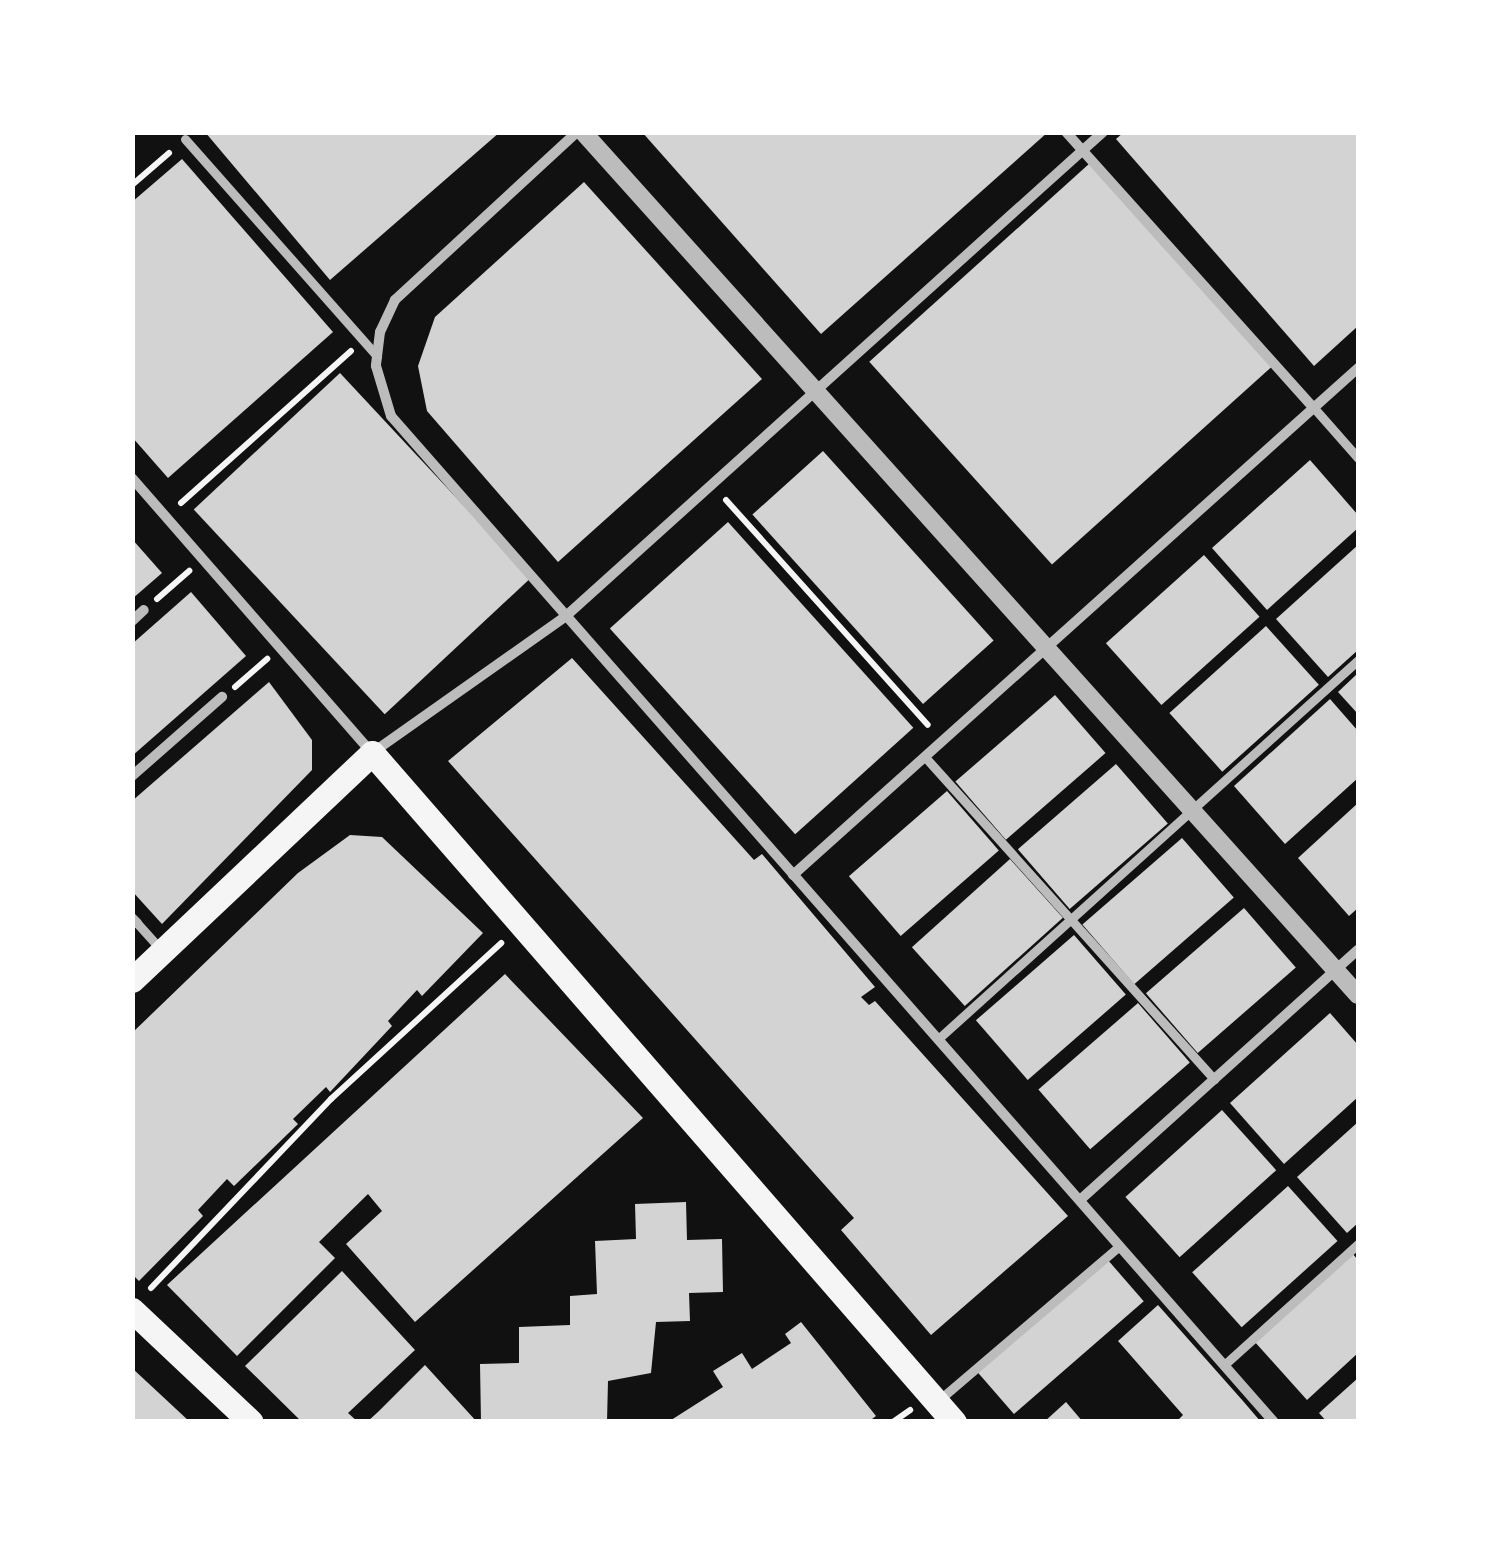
<!DOCTYPE html>
<html>
<head>
<meta charset="utf-8">
<style>
	body { margin:0 }
	#map { position:relative; width:1491px; height:1554px; overflow:hidden; background:#111; font-family:"Noto Sans",sans-serif }
	div>[style] { position:absolute }
	[style*='--x'] { left:calc(var(--x)*1px); top:calc(var(--y)*1px); width:calc(var(--w)*1px); rotate:calc(var(--a)*1deg) }
	.building>* { inset:0; background:#d3d3d3; transform-origin:0 0 }
	.path>* { height:6px; margin:-3px; padding:0 3px; transform-origin:3px; border-radius:3px; background:#f5f5f5 }
	.pedestrian>* { height:9px; margin:-4.5px; padding:0 4.5px; transform-origin:4.5px; border-radius:4.5px; background:#bcbcbc }
	.minor>* { height:10px; margin:-5px; padding:0 5px; transform-origin:5px; border-radius:5px; background:#bcbcbc }
	.tertiary>* { height:18px; margin:-9px; padding:0 9px; transform-origin:9px; border-radius:9px; background:#bcbcbc }
	.primary>* { height:25px; margin:-12.5px; padding:0 12.5px; transform-origin:12.5px; border-radius:12.5px; background:#f5f5f5 }
	span { translate:-50% -50%; white-space:nowrap; text-align:center; line-height:1.15; -webkit-text-stroke:8px #fff; paint-order:stroke }
	.frame { position:absolute; inset:0; border:135px solid #fff; pointer-events:none }
</style>
</head>
<body>
<div id="map">
	<div class="building">
		<i style="clip-path:polygon(205px 132px,500px 132px,330px 280px)"></i>
		<i style="clip-path:polygon(642px 132px,1048px 132px,821px 334px)"></i>
		<i style="clip-path:polygon(1124px 132px,1358px 132px,1358px 326px,1314px 366px,1116px 139px)"></i>
		<i style="clip-path:polygon(182px 159px,333px 332px,168px 478px,132px 437px,132px 202px)"></i>
		<i style="left:1090px;top:163px;width:273px;height:297px;rotate:48deg"></i>
		<i style="clip-path:polygon(584px 182px,762px 379px,558px 562px,427px 411px,418px 366px,435px 317px)"></i>
		<i style="left:340px;top:373px;width:280px;height:200px;rotate:47deg"></i>
		<i style="left:823px;top:451px;width:255px;height:95px;rotate:48deg"></i>
		<i style="clip-path:polygon(1310px 460px,1358px 515px,1358px 528px,1267px 610px,1212px 548px)"></i>
		<i style="left:728px;top:522px;width:277px;height:159px;rotate:48deg"></i>
		<i style="clip-path:polygon(132px 539px,162px 573px,132px 599px)"></i>
		<i style="clip-path:polygon(1358px 545px,1358px 650px,1328px 677px,1276px 619px)"></i>
		<i style="left:1204px;top:555px;width:83px;height:132px;rotate:48deg"></i>
		<i style="clip-path:polygon(191px 592px,246px 656px,132px 756px,132px 644px)"></i>
		<i style="left:1266px;top:626px;width:79px;height:130px;rotate:48deg"></i>
		<i style="clip-path:polygon(572px 658px,754px 860px,762px 854px,875px 987px,861px 997px,869px 1005px,875px 1001px,1068px 1216px,931px 1335px,841px 1230px,854px 1218px,448px 761px)"></i>
		<i style="clip-path:polygon(1358px 673px,1358px 714px,1338px 692px)"></i>
		<i style="clip-path:polygon(269px 682px,312px 740px,312px 770px,162px 924px,132px 891px,132px 801px)"></i>
		<i style="left:1055px;top:695px;width:77px;height:132px;rotate:49deg"></i>
		<i style="clip-path:polygon(1330px 699px,1358px 731px,1358px 778px,1285px 844px,1234px 786px)"></i>
		<i style="left:1116px;top:764px;width:79px;height:130px;rotate:49deg"></i>
		<i style="left:947px;top:791px;width:79px;height:130px;rotate:49deg"></i>
		<i style="clip-path:polygon(1358px 803px,1358px 908px,1349px 916px,1298px 858px)"></i>
		<i style="clip-path:polygon(350px 835px,382px 837px,483px 933px,422px 996px,417px 990px,388px 1021px,392px 1026px,330px 1092px,326px 1087px,293px 1119px,298px 1124px,234px 1186px,227px 1179px,198px 1210px,203px 1216px,139px 1281px,132px 1274px,132px 1033px,298px 873px)"></i>
		<i style="left:1182px;top:838px;width:79px;height:132px;rotate:49deg"></i>
		<i style="left:1010px;top:859px;width:79px;height:132px;rotate:48deg"></i>
		<i style="left:1244px;top:908px;width:79px;height:130px;rotate:49deg"></i>
		<i style="left:1074px;top:935px;width:79px;height:130px;rotate:49deg"></i>
		<i style="clip-path:polygon(505px 974px,643px 1118px,415px 1322px,346px 1244px,382px 1211px,368px 1194px,319px 1242px,335px 1258px,237px 1356px,167px 1285px)"></i>
		<i style="left:1138px;top:1003px;width:79px;height:132px;rotate:49deg"></i>
		<i style="clip-path:polygon(1330px 1013px,1358px 1045px,1358px 1097px,1284px 1164px,1230px 1103px)"></i>
		<i style="left:1222px;top:1110px;width:81px;height:130px;rotate:48deg"></i>
		<i style="clip-path:polygon(1358px 1122px,1358px 1223px,1347px 1233px,1297px 1177px)"></i>
		<i style="left:1288px;top:1186px;width:74px;height:129px;rotate:48deg"></i>
		<i style="clip-path:polygon(686px 1202px,687px 1240px,722px 1239px,723px 1292px,689px 1293px,690px 1321px,656px 1322px,651px 1373px,608px 1381px,607px 1422px,481px 1422px,480px 1364px,519px 1363px,519px 1327px,570px 1325px,570px 1296px,597px 1294px,595px 1241px,636px 1239px,635px 1204px)"></i>
		<i style="clip-path:polygon(1352px 1253px,1358px 1260px,1358px 1353px,1307px 1400px,1254px 1341px)"></i>
		<i style="left:1107px;top:1259px;width:56px;height:172px;rotate:49deg"></i>
		<i style="clip-path:polygon(342px 1271px,415px 1350px,348px 1413px,358px 1422px,302px 1422px,245px 1366px)"></i>
		<i style="clip-path:polygon(1158px 1305px,1243px 1401px,1261px 1422px,1176px 1422px,1183px 1415px,1118px 1341px)"></i>
		<i style="clip-path:polygon(801px 1322px,876px 1416px,868px 1422px,668px 1422px,723px 1387px,713px 1371px,742px 1353px,752px 1369px,791px 1343px,785px 1334px)"></i>
		<i style="clip-path:polygon(425px 1365px,477px 1422px,367px 1422px,379px 1411px)"></i>
		<i style="clip-path:polygon(132px 1368px,190px 1422px,132px 1422px)"></i>
		<i style="clip-path:polygon(1358px 1378px,1358px 1422px,1327px 1422px,1319px 1413px)"></i>
		<i style="clip-path:polygon(1066px 1402px,1083px 1422px,1044px 1422px)"></i>
	</div>
	<div class="path">
		<i style="--x:132;--y:185;--w:49;--a:-40.9"></i>
		<i style="--x:726;--y:500;--w:302;--a:48.1"></i>
		<i style="--x:181;--y:503;--w:228;--a:-41.8"></i>
		<i style="--x:157;--y:599;--w:43;--a:-41.2"></i>
		<i style="--x:235;--y:687;--w:43;--a:-41.2"></i>
		<i style="--x:151;--y:1288;--w:261;--a:-46.4"></i>
		<i style="--x:331;--y:1099;--w:231;--a:-42.5"></i>
		<i style="--x:893;--y:1422;--w:21;--a:-35"></i>
	</div>
	<div class="pedestrian">
		<i style="--x:185;--y:139;--w:290;--a:48.5"></i>
		<i style="--x:1314;--y:408;--w:67;--a:48.7"></i>
		<i style="--x:925;--y:757;--w:433;--a:48.1"></i>
		<i style="--x:137;--y:923;--w:38;--a:48"></i>
		<i style="--x:938;--y:1039;--w:566;--a:-42.06"></i>
		<i style="--x:1224;--y:1365;--w:181;--a:-42.1"></i>
		<i style="--x:939;--y:1400;--w:237;--a:-40.5"></i>
	</div>
	<div class="minor">
		<i style="--x:577;--y:132;--w:248;--a:137.3"></i>
		<i style="--x:395;--y:300;--w:35;--a:115"></i>
		<i style="--x:380;--y:332;--w:34;--a:97"></i>
		<i style="--x:376;--y:366;--w:52;--a:73.3"></i>
		<i style="--x:391;--y:416;--w:1339;--a:48.73"></i>
		<i style="--x:1066;--y:132;--w:371;--a:48.1"></i>
		<i style="--x:132;--y:478;--w:365;--a:48.9"></i>
		<i style="--x:372;--y:753;--w:237;--a:-35.2"></i>
		<i style="--x:566;--y:616;--w:723;--a:-42.03"></i>
		<i style="--x:132;--y:621;--w:16;--a:-43"></i>
		<i style="--x:132;--y:776;--w:120;--a:-41.3"></i>
		<i style="--x:793;--y:875;--w:759;--a:-41.9"></i>
		<i style="--x:132;--y:918;--w:7;--a:45"></i>
		<i style="--x:1080;--y:1200;--w:374;--a:-42"></i>
	</div>
	<div class="tertiary">
		<i style="--x:583;--y:132;--w:1160;--a:48.08"></i>
	</div>
	<div class="primary">
		<i style="--x:132;--y:980;--w:330;--a:-43.4"></i>
		<i style="--x:372;--y:753;--w:887;--a:48.98"></i>
		<i style="--x:132;--y:1310;--w:163;--a:43.3"></i>
	</div>
	<div class="frame"></div>
</div>
</body>
</html>
